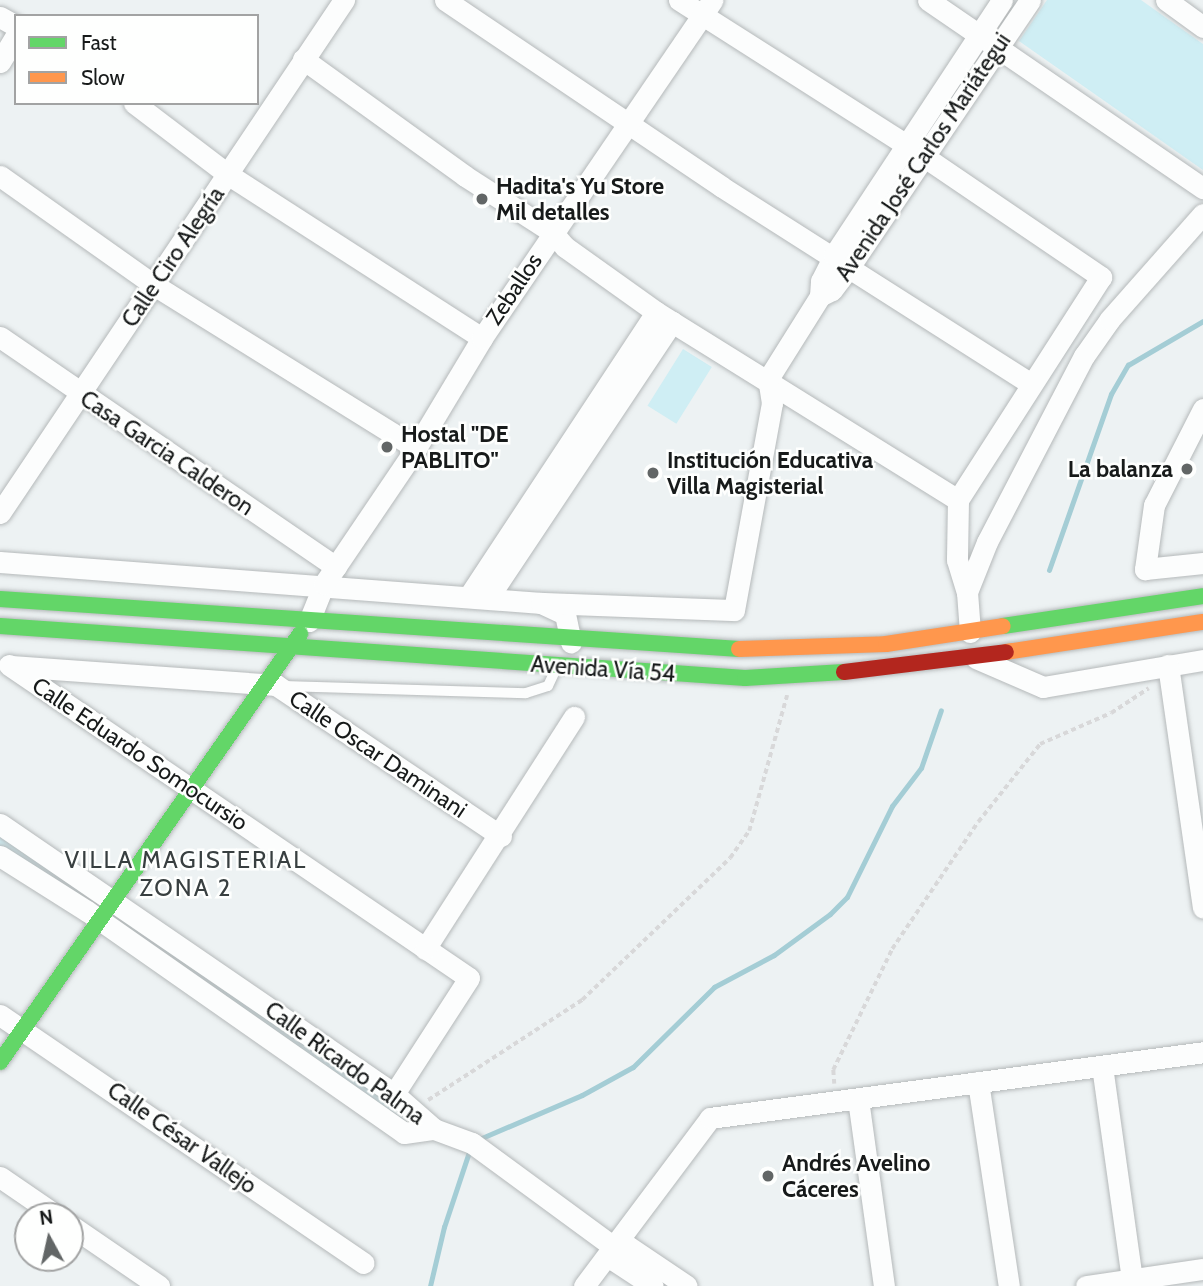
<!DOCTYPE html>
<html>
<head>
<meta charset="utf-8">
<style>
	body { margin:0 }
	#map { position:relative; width:1203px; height:1286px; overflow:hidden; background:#edf2f3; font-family:Cabin,sans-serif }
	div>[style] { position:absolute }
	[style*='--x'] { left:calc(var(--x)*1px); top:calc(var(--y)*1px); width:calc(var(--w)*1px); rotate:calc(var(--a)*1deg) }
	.green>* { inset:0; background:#cfeef4; transform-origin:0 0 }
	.stream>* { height:5px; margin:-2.5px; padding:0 2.5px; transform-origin:2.5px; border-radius:2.5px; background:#a4cdd5 }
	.path>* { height:3.5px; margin-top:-1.75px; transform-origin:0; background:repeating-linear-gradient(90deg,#d8d8d9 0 5px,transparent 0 8.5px) }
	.roads { filter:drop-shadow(0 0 2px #b5b9ba) drop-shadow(0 0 2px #b5b9ba) }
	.lane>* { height:10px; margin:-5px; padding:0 5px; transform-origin:5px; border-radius:5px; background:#fcfdfd }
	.street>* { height:21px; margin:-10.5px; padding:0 10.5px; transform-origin:10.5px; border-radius:10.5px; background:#fcfdfd }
	.fast>* { height:16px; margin:-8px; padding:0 8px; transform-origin:8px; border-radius:8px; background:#63d668 }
	.slow>* { height:16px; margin:-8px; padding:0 8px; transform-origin:8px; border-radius:8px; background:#ff974d }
	.jam>* { height:16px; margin:-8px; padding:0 8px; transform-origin:8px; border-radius:8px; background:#b3261e }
	.dots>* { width:19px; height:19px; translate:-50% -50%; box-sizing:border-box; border:4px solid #fefffe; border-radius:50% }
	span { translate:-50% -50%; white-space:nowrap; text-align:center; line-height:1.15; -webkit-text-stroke:5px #fefffe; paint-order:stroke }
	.street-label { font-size:23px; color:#171a1a }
	.poi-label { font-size:23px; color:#171a1a; font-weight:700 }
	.left { translate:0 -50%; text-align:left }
	.right { translate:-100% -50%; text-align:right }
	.neighbourhood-label { font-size:24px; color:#383f40; letter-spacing:2px }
	.legend { position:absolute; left:14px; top:14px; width:245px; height:91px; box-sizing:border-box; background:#fefffe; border:2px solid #a2a3a3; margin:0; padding:9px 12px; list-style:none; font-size:21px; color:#171a1a }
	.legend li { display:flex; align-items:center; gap:14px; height:35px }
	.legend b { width:35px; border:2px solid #a2a3a3 }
	.north { position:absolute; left:14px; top:1202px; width:70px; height:70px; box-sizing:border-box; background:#fefffe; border:2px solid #a2a3a3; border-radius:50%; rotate:352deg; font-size:19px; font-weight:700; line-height:28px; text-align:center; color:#171a1a }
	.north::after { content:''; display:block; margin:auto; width:24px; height:32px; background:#626666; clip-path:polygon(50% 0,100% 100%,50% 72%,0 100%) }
</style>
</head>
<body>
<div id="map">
	<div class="green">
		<i style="clip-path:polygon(1047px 0,1141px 0,1203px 44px,1203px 170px,1019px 41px)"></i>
		<i style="left:683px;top:349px;width:34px;height:67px;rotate:32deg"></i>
		<i style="left:0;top:833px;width:113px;height:13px;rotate:33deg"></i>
		<i style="left:124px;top:917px;width:349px;height:6px;rotate:35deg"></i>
	</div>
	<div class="stream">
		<i style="--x:1049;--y:570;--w:187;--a:-70.6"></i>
		<i style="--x:1111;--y:394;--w:34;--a:-60"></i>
		<i style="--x:1128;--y:365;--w:87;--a:-30.4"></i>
		<i style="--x:477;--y:1140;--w:114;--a:-23.2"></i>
		<i style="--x:582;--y:1095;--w:58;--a:-28.8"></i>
		<i style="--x:633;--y:1067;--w:114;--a:-44.6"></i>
		<i style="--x:714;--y:987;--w:68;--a:-28.1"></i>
		<i style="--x:774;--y:955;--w:69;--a:-36.2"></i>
		<i style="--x:830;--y:914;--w:24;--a:-45"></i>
		<i style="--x:847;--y:897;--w:102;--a:-63.7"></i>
		<i style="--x:892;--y:806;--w:48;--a:-52.7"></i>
		<i style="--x:921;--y:768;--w:61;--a:-71"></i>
		<i style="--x:430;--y:1286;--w:61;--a:-76.7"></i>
		<i style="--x:444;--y:1227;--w:85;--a:-71.6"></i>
	</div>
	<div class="path">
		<i style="--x:834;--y:1084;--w:14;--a:-94"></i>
		<i style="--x:833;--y:1070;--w:135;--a:-64"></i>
		<i style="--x:892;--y:949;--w:153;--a:-55.9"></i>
		<i style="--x:978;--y:822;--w:100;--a:-51.5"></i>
		<i style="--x:1040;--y:744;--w:77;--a:-23.6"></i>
		<i style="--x:1111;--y:713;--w:45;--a:-33.3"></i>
		<i style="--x:428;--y:1100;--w:184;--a:-33"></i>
		<i style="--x:582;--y:1000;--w:205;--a:-43.8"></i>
		<i style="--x:730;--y:858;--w:33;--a:-55"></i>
		<i style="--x:749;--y:831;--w:141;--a:-74.4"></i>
	</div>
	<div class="roads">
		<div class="lane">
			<i style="--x:283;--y:686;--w:243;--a:1.7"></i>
			<i style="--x:526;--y:693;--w:23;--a:-18"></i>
			<i style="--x:548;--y:686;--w:21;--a:-65"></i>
		</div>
		<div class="street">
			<i style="--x:445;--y:0;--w:334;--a:34"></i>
			<i style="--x:722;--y:187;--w:366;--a:32.5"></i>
			<i style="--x:679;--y:0;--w:270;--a:32.5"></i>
			<i style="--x:907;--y:145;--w:235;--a:34.2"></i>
			<i style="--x:1101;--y:277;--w:265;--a:122.7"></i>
			<i style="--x:958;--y:500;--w:60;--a:91"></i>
			<i style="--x:957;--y:560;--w:34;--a:73"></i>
			<i style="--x:928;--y:0;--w:333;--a:34.4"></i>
			<i style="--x:1166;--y:0;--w:46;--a:36.1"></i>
			<i style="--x:0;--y:17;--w:18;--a:29"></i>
			<i style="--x:303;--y:59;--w:200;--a:35.8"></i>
			<i style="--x:465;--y:176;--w:103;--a:32.8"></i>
			<i style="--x:552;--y:232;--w:20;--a:49"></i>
			<i style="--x:565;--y:247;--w:112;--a:35.5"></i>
			<i style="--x:656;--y:312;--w:356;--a:31.9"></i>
			<i style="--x:0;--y:62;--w:31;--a:-59"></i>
			<i style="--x:134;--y:103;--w:119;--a:37.2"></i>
			<i style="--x:229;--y:175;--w:301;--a:32.8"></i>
			<i style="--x:0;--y:176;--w:189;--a:35.3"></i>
			<i style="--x:154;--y:285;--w:309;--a:31.9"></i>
			<i style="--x:820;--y:296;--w:13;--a:-27"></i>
			<i style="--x:832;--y:290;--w:30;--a:-53"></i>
			<i style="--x:850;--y:266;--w:321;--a:-55.9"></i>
			<i style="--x:0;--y:337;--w:407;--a:34.4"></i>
			<i style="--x:1203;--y:409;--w:108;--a:117"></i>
			<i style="--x:1154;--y:505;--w:65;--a:98"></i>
			<i style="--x:1145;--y:569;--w:58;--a:-5.9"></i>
			<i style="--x:0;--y:513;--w:618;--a:-56.16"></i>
			<i style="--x:0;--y:562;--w:543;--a:4.33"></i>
			<i style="--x:541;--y:603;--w:26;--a:25"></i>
			<i style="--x:565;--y:614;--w:29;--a:78"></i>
			<i style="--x:469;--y:596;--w:340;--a:-56.6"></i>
			<i style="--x:488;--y:598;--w:332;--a:-56.3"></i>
			<i style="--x:541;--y:603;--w:193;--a:2.1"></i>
			<i style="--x:734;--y:610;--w:210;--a:-79.6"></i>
			<i style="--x:772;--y:403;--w:24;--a:-99"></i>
			<i style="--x:768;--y:379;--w:98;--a:-57.9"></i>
			<i style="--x:820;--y:296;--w:15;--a:-86"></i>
			<i style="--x:821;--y:281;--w:29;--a:-63"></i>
			<i style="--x:834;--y:255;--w:305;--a:-56.6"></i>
			<i style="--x:309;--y:621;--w:40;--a:-68"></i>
			<i style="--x:324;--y:584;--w:164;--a:-55.9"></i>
			<i style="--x:416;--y:448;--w:128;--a:-59"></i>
			<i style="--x:482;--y:338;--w:409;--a:-55.7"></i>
			<i style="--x:970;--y:632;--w:40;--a:-94.3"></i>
			<i style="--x:967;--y:592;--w:54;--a:-68.2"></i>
			<i style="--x:987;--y:542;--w:210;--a:-62.5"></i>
			<i style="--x:1084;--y:356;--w:45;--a:-54.9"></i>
			<i style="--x:1110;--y:319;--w:140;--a:-48.5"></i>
			<i style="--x:976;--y:658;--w:73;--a:23.4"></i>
			<i style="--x:1043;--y:687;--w:162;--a:-9.6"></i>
			<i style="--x:9;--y:665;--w:556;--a:34.23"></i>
			<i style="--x:469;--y:978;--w:138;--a:122.9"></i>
			<i style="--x:1168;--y:665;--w:245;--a:81.8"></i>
			<i style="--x:11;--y:666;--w:266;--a:4.1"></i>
			<i style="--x:276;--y:685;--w:271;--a:33.9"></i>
			<i style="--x:0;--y:824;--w:478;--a:34.4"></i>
			<i style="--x:394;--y:1094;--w:53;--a:41.2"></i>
			<i style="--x:434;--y:1129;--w:40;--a:20.2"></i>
			<i style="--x:472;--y:1143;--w:172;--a:36.3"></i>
			<i style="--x:0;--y:856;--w:103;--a:32.3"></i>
			<i style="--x:87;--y:911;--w:387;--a:35"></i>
			<i style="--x:404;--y:1133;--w:30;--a:-8"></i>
			<i style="--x:425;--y:949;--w:276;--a:-57.3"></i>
			<i style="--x:0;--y:1015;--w:440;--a:34.3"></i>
			<i style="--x:1102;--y:1066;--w:222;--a:82"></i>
			<i style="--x:978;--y:1082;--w:206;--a:81.4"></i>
			<i style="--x:858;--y:1099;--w:189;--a:82.1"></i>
			<i style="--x:0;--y:1177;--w:69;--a:34.4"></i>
			<i style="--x:70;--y:1225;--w:108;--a:34.4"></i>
			<i style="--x:611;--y:1245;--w:15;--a:0"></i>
			<i style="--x:626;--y:1245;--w:73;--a:33.9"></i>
			<i style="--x:611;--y:1245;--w:16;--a:76"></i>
			<i style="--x:615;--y:1261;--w:45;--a:33.3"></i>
			<i style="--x:584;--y:1286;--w:210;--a:-53.1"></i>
			<i style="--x:710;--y:1118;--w:497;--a:-7.6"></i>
			<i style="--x:1086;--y:1286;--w:118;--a:-8.3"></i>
		</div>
		<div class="fast">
			<i style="--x:0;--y:599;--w:741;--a:3.87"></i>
			<i style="--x:0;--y:626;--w:747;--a:3.99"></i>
			<i style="--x:745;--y:678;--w:99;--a:-3.5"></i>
			<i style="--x:1003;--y:626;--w:202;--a:-8.5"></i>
			<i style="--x:0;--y:1062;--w:523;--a:-54.97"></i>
		</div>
		<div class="slow">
			<i style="--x:739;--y:649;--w:147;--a:-1.9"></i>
			<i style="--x:886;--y:644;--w:118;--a:-8.7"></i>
			<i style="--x:1006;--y:652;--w:199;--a:-8.7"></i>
		</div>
		<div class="jam">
			<i style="--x:844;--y:672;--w:163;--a:-7"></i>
		</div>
	</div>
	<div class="dots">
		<i style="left:482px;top:199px;background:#626666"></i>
		<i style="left:387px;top:447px;background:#626666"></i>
		<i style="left:1187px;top:469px;background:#626666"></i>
		<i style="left:653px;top:473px;background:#626666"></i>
		<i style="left:768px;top:1176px;background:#626666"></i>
	</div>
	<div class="street-label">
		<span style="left:923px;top:157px;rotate:-56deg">Avenida José Carlos Mariátegui</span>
		<span style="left:173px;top:257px;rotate:-56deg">Calle Ciro Alegría</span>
		<span style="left:514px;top:289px;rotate:-56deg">Zeballos</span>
		<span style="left:167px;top:453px;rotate:34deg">Casa Garcia Calderon</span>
		<span style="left:603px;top:669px;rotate:4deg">Avenida Vía 54</span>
		<span style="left:140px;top:754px;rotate:34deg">Calle Eduardo Somocursio</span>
		<span style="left:378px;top:754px;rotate:34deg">Calle Oscar Daminani</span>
		<span style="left:345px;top:1063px;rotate:36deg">Calle Ricardo Palma</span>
		<span style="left:182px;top:1138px;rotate:35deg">Calle César Vallejo</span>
	</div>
	<div class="poi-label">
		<span class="left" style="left:496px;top:199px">Hadita's Yu Store<br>Mil detalles</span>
		<span class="left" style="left:401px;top:447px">Hostal "DE<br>PABLITO"</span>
		<span class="left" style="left:667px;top:473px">Institución Educativa<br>Villa Magisterial</span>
		<span class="right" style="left:1173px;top:469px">La balanza</span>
		<span class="left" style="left:782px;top:1176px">Andrés Avelino<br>Cáceres</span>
	</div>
	<div class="neighbourhood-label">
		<span style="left:186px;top:874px">VILLA MAGISTERIAL<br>ZONA 2</span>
	</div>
	<ul class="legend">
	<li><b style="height:9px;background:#63d668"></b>Fast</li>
	<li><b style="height:9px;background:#ff974d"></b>Slow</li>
	</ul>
	<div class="north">N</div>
</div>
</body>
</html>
